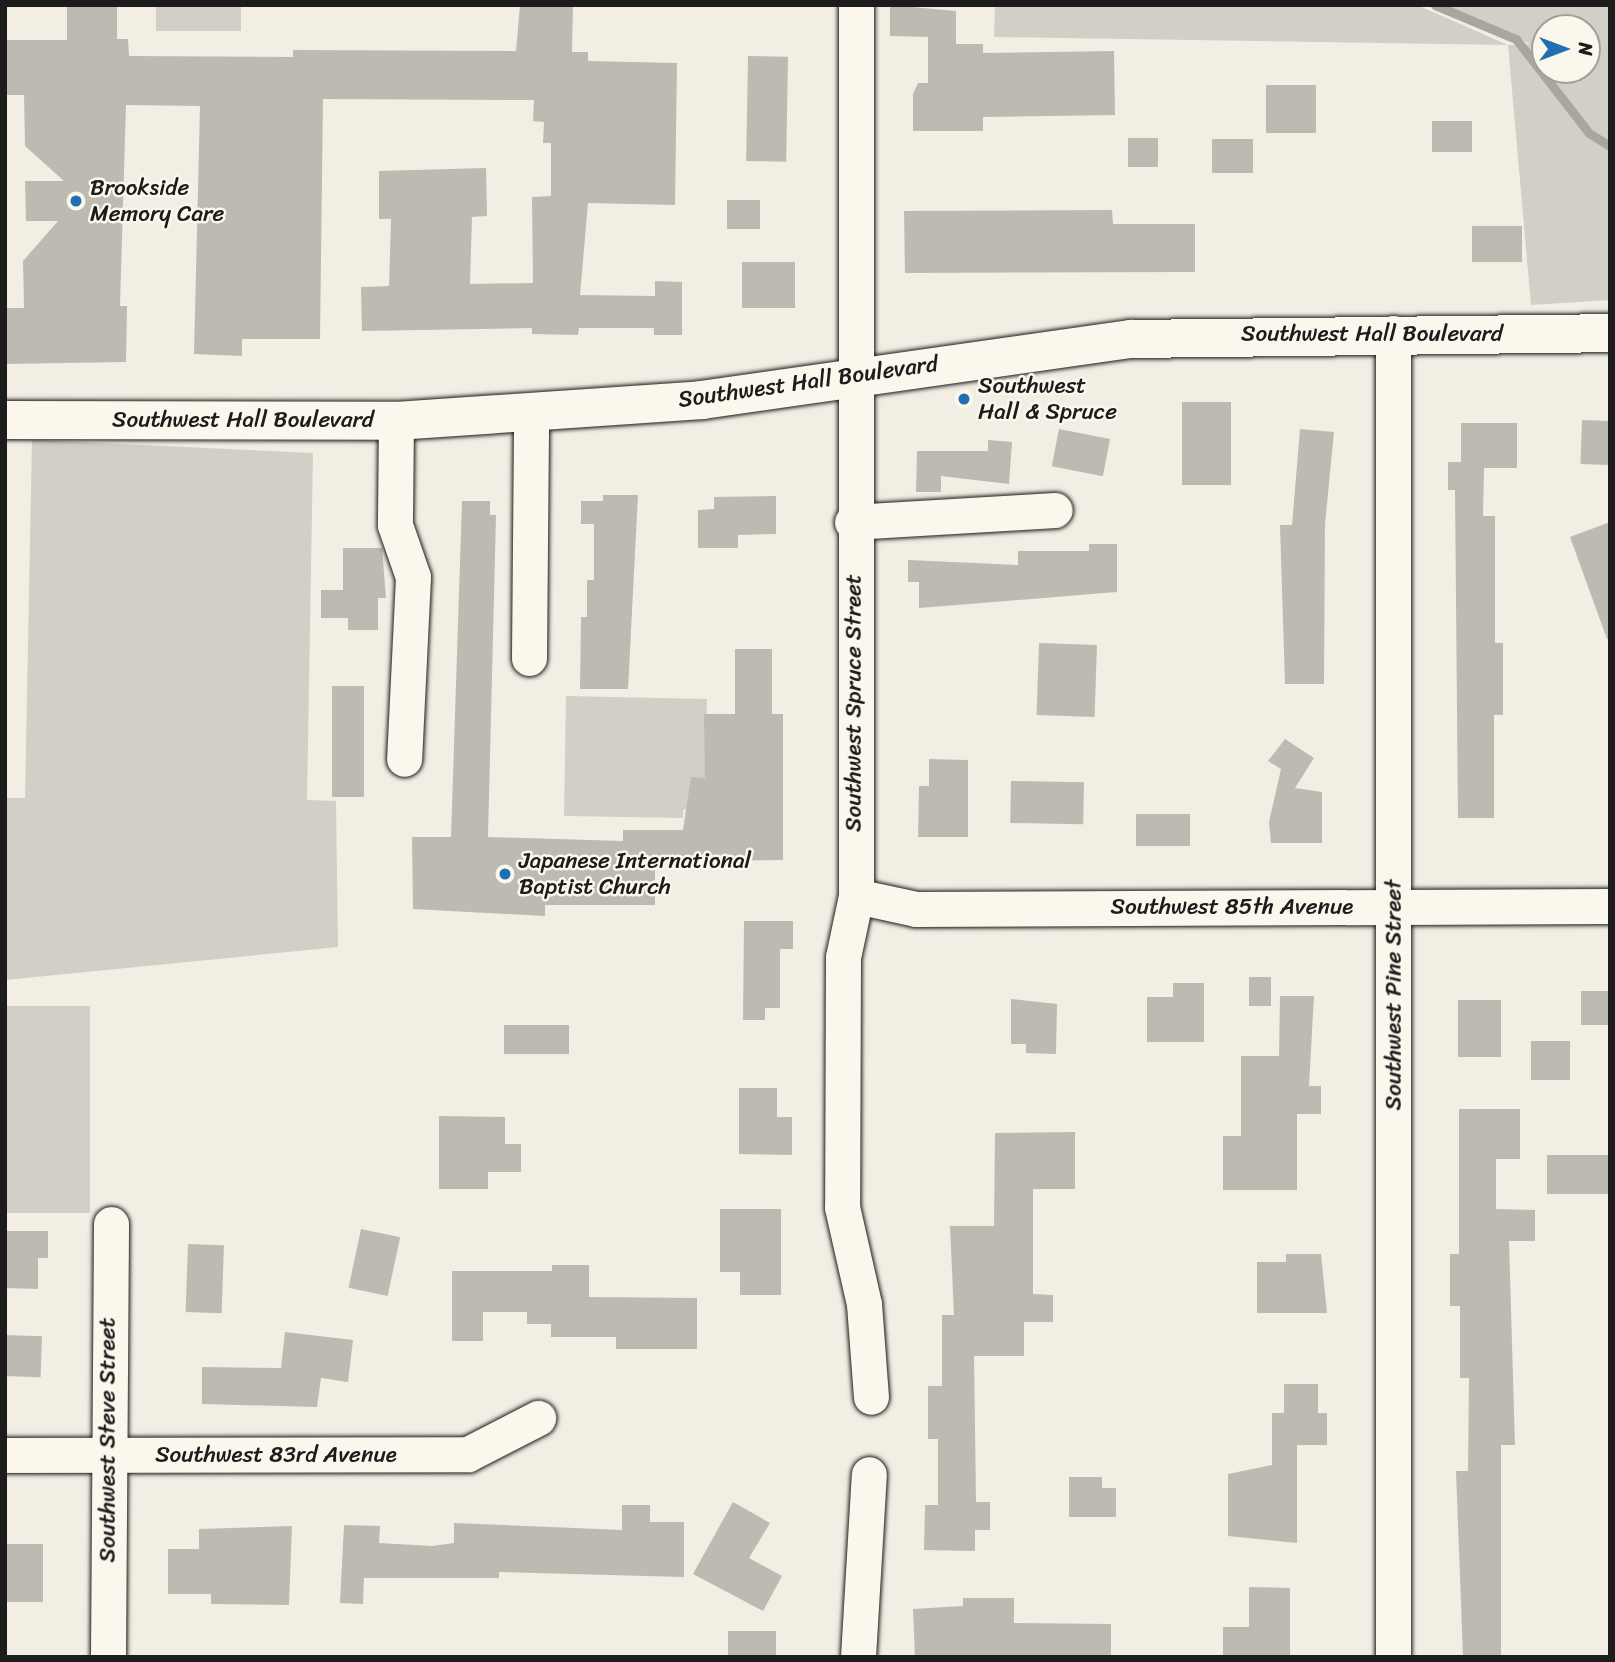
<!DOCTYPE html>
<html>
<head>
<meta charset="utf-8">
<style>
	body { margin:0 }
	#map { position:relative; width:1615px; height:1662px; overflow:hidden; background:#f2eee4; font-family:Sriracha,sans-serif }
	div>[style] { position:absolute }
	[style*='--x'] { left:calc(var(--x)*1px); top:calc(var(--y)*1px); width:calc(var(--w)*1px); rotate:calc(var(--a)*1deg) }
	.green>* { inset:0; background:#d2cfc6; transform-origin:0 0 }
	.stream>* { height:9px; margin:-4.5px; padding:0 4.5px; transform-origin:4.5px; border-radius:4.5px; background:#a9a6a0 }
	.building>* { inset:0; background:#bdbab1; transform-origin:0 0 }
	.roads { filter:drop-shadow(0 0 2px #1c1c1c) drop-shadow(0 0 2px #1c1c1c) }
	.minor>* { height:35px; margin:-17.5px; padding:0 17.5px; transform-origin:17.5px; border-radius:17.5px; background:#fbf7ec }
	.secondary>* { height:38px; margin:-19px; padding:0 19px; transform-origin:19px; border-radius:19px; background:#fbf7ec }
	.dots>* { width:19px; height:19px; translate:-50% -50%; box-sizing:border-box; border:4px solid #fbf7ec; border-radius:50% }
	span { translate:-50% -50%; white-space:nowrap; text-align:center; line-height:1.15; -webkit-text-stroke:5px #fbf7ec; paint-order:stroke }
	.poi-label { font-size:23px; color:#1c1c1c }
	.left { translate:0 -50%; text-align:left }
	.street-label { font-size:23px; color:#1c1c1c }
	.frame { position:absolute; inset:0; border:7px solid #1c1c1c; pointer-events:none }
	.north { position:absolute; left:1531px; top:14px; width:70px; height:70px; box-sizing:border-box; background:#fbf7ec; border:2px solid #a29f99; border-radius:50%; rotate:90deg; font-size:19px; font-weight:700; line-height:28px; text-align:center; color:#1c1c1c }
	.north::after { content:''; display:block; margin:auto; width:24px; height:32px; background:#1f6fb2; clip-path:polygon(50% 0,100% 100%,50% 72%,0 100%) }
</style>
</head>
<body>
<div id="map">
	<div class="green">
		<i style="left:156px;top:5px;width:85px;height:26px"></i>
		<i style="clip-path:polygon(evenodd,995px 5px,1417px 5px,1508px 45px,1530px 44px,1440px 5px,1610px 5px,1610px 300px,1531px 305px,1508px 45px,994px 37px,995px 5px,1545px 28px,1587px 28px,1587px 70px,1545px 70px,1545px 28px)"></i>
		<i style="clip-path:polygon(32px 440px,313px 453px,307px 800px,336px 801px,338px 947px,5px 980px,5px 798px,25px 798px)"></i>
		<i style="clip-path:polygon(566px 696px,707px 699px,705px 778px,691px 778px,690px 809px,683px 810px,683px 818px,564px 816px)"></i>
		<i style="left:5px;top:1006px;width:85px;height:207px"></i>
	</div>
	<div class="stream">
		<i style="--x:1435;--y:5;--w:88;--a:22.8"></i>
		<i style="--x:1516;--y:39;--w:119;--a:52.2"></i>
		<i style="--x:1589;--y:133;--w:25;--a:32"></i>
	</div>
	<div class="building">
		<i style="clip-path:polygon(67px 5px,117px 5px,117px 39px,128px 39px,129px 56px,293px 57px,293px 50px,516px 51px,520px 5px,573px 5px,572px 52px,588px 52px,588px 61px,677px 63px,675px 205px,588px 203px,580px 295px,655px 296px,655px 281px,682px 282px,682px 335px,654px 335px,654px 328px,579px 328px,578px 335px,532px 334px,532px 328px,362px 331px,361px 287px,389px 286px,391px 219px,379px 219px,379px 171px,486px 168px,487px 216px,472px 217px,470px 284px,533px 283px,532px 197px,551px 196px,551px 143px,543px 143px,544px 122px,533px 121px,534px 100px,323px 99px,320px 339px,242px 339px,242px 356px,194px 354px,200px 106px,126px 105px,120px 306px,127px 306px,126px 362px,5px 364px,5px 308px,24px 308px,23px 261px,58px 221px,26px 221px,25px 181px,64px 181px,25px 146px,24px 95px,5px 95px,5px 40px,67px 40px)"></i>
		<i style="clip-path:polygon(890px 5px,956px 11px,956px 44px,983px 44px,983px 53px,1114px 51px,1115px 115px,983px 117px,983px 131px,913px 131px,913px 94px,918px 83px,928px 83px,928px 37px,890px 36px)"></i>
		<i style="left:748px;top:56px;width:40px;height:105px;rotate:1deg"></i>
		<i style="left:1266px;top:85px;width:50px;height:48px"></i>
		<i style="left:1432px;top:121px;width:40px;height:31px"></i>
		<i style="left:1128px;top:138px;width:30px;height:29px"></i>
		<i style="left:1212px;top:139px;width:41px;height:34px"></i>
		<i style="left:727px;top:200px;width:33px;height:29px"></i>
		<i style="clip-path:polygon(1112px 210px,1113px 224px,1195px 224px,1195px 272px,905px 273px,904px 211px)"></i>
		<i style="left:1472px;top:226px;width:50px;height:36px"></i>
		<i style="left:742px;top:262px;width:53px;height:46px"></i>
		<i style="left:1182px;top:402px;width:49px;height:83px"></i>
		<i style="left:1582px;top:420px;width:28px;height:44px;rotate:2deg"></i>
		<i style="clip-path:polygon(1461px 423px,1517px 423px,1517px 468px,1484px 468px,1483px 516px,1495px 516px,1495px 643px,1503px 643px,1503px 715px,1494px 715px,1494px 818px,1458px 818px,1455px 490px,1448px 490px,1448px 462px,1461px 462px)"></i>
		<i style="left:1059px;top:429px;width:52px;height:38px;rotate:11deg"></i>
		<i style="clip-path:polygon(1300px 429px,1334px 432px,1325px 524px,1324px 684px,1285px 684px,1280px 525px,1292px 525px)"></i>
		<i style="clip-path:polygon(988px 440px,1012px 442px,1009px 484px,941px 476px,941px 492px,916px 492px,917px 451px,988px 451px)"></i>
		<i style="clip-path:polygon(603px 495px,638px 495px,628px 689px,580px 689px,581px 617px,587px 617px,587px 580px,594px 580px,594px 524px,581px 524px,581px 501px,603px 501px)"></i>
		<i style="clip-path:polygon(776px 496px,776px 534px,738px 535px,738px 548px,698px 548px,698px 510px,714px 509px,714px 497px)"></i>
		<i style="clip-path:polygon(462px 501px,490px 501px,490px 515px,496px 515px,488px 837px,623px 841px,623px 830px,683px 830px,691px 777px,705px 778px,704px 714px,735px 714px,735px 649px,772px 649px,772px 714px,783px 714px,783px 860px,655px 861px,655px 905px,545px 905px,545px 916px,413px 909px,412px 837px,451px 837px)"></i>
		<i style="clip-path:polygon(1610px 522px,1610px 638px,1607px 639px,1570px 537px)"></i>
		<i style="clip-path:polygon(1089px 544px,1117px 544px,1117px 592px,919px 608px,919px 582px,908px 582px,908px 560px,1018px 565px,1018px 551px,1089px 551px)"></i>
		<i style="clip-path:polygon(343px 548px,382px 548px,386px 598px,378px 598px,378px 630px,348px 630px,348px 618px,321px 618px,321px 590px,343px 590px)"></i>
		<i style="left:1097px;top:645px;width:72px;height:58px;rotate:92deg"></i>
		<i style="left:332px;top:686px;width:32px;height:111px"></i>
		<i style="clip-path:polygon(1285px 739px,1314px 758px,1295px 788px,1322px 792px,1322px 843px,1271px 843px,1269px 822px,1281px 769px,1268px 761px)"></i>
		<i style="clip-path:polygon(929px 759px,968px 760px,968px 837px,918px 837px,919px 786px,929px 786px)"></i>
		<i style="left:1011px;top:781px;width:73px;height:42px;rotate:1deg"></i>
		<i style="left:1136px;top:814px;width:54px;height:32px"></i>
		<i style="clip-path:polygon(744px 921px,793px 921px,793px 949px,780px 949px,780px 1008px,765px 1008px,765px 1020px,743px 1020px)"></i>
		<i style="left:1249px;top:977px;width:22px;height:29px"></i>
		<i style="clip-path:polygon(1173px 983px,1204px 983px,1204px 1042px,1147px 1042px,1147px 997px,1173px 997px)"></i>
		<i style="left:1581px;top:991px;width:29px;height:34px"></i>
		<i style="clip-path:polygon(1280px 996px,1314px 996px,1309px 1086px,1321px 1086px,1321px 1114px,1297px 1114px,1297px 1190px,1223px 1190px,1223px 1136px,1241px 1136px,1241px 1056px,1279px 1056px)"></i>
		<i style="clip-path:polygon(1011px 999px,1057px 1004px,1056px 1054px,1026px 1053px,1026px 1044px,1011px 1044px)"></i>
		<i style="left:1458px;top:1000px;width:43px;height:57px"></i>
		<i style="left:504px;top:1025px;width:65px;height:29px"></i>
		<i style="left:1531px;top:1041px;width:39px;height:39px"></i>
		<i style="clip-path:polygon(739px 1088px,777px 1088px,777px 1117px,792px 1117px,792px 1155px,739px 1154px)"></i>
		<i style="clip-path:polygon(1459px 1109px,1520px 1109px,1520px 1159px,1496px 1159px,1496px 1209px,1535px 1210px,1535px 1241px,1509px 1241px,1515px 1445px,1501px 1445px,1501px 1657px,1463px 1657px,1456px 1471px,1468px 1471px,1469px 1378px,1460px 1378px,1460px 1306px,1450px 1306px,1450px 1254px,1459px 1254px)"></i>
		<i style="clip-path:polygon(439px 1116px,505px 1117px,505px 1144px,521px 1144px,521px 1172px,488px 1172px,488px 1189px,439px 1189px)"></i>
		<i style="clip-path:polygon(1075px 1132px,1075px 1189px,1033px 1189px,1033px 1294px,1053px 1295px,1053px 1322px,1024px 1322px,1024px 1356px,974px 1356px,976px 1502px,990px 1502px,990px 1530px,975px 1530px,975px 1551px,924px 1550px,925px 1505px,938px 1505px,938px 1439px,928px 1439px,928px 1386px,942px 1386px,942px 1315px,954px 1315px,950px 1226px,994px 1226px,995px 1133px)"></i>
		<i style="left:1547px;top:1155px;width:63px;height:39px"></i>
		<i style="clip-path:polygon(720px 1209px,781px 1209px,781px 1295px,740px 1295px,740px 1272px,720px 1272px)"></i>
		<i style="left:361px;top:1229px;width:40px;height:60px;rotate:12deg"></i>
		<i style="clip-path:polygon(5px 1231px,48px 1231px,48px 1258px,38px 1258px,38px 1289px,5px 1288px)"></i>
		<i style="left:188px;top:1244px;width:36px;height:68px;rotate:2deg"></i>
		<i style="clip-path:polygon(1286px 1254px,1321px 1254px,1327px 1313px,1257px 1313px,1257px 1262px,1286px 1262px)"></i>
		<i style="clip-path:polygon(552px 1265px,589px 1265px,589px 1297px,697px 1298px,697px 1349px,616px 1349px,616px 1337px,551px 1337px,551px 1324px,527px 1324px,527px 1312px,483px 1312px,483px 1341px,452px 1341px,452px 1271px,552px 1271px)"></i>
		<i style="clip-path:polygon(285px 1332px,353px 1340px,348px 1382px,321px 1378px,317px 1407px,202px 1404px,202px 1367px,281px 1368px)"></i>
		<i style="left:5px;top:1335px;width:37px;height:41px;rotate:2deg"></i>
		<i style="clip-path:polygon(1284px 1384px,1318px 1384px,1318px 1413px,1327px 1413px,1327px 1445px,1297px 1445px,1297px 1543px,1228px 1536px,1228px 1474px,1272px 1465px,1272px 1413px,1284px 1413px)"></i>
		<i style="clip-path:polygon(1069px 1477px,1102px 1477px,1102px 1488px,1116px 1488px,1116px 1517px,1069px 1517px)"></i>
		<i style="clip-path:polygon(733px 1502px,770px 1523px,749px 1558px,782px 1576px,763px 1611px,693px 1574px)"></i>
		<i style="clip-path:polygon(622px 1505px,650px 1505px,650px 1522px,684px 1522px,684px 1577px,499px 1572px,499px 1578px,364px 1578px,363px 1604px,340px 1603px,344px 1525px,380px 1526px,379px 1543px,432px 1546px,454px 1543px,454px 1523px,622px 1530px)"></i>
		<i style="clip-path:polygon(292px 1526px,289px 1605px,211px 1604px,211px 1594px,168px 1594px,168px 1549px,199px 1549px,199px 1529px)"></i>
		<i style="left:5px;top:1544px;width:38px;height:58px"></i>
		<i style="clip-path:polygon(1249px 1587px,1290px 1588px,1290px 1657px,1223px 1657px,1223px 1627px,1249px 1627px)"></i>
		<i style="clip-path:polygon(963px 1598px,1014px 1598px,1014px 1623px,1111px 1624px,1111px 1657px,915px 1657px,913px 1609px,963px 1606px)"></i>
		<i style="left:728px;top:1631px;width:48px;height:26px"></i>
	</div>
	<div class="roads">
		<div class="minor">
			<i style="--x:856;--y:5;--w:891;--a:90"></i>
			<i style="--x:856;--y:896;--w:62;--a:102"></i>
			<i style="--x:843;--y:957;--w:250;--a:90.2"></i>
			<i style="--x:842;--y:1207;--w:99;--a:77.2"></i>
			<i style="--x:864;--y:1304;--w:93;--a:85.7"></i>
			<i style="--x:1393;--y:333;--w:1324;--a:90"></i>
			<i style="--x:396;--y:421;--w:104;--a:90.6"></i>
			<i style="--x:395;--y:525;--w:55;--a:70.9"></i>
			<i style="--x:413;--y:577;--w:182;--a:92.8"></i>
			<i style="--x:852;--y:522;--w:203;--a:-3.4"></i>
			<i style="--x:529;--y:658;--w:245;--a:-89.5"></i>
			<i style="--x:856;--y:896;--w:61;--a:12.2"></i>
			<i style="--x:916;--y:909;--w:694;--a:-0.25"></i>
			<i style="--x:5;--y:1455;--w:463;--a:-0.1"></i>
			<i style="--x:468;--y:1454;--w:79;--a:-27.2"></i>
			<i style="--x:108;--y:1657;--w:433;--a:-89.6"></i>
			<i style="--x:858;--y:1657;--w:183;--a:-86.6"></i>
		</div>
		<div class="secondary">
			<i style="--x:5;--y:420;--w:391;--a:0.1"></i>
			<i style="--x:396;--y:421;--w:307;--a:-3.9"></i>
			<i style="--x:702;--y:400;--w:433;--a:-8.1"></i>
			<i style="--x:1131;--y:339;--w:479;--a:-0.7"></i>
		</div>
	</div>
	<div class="dots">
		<i style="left:76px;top:201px;background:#1f6fb2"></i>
		<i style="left:964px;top:399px;background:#1f6fb2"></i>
		<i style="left:505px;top:874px;background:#1f6fb2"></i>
	</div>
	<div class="poi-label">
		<span class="left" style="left:90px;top:201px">Brookside<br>Memory Care</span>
		<span class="left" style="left:978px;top:399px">Southwest<br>Hall &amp; Spruce</span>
		<span class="left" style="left:519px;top:874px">Japanese International<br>Baptist Church</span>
	</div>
	<div class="street-label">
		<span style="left:1372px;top:334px">Southwest Hall Boulevard</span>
		<span style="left:808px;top:382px;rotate:-8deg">Southwest Hall Boulevard</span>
		<span style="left:243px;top:420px">Southwest Hall Boulevard</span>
		<span style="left:854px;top:703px;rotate:-90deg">Southwest Spruce Street</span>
		<span style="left:1232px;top:907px">Southwest 85th Avenue</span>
		<span style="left:1394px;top:995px;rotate:-90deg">Southwest Pine Street</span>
		<span style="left:108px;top:1440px;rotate:-90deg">Southwest Steve Street</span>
		<span style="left:276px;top:1455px">Southwest 83rd Avenue</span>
	</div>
	<div class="frame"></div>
	<div class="north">N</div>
</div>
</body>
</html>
